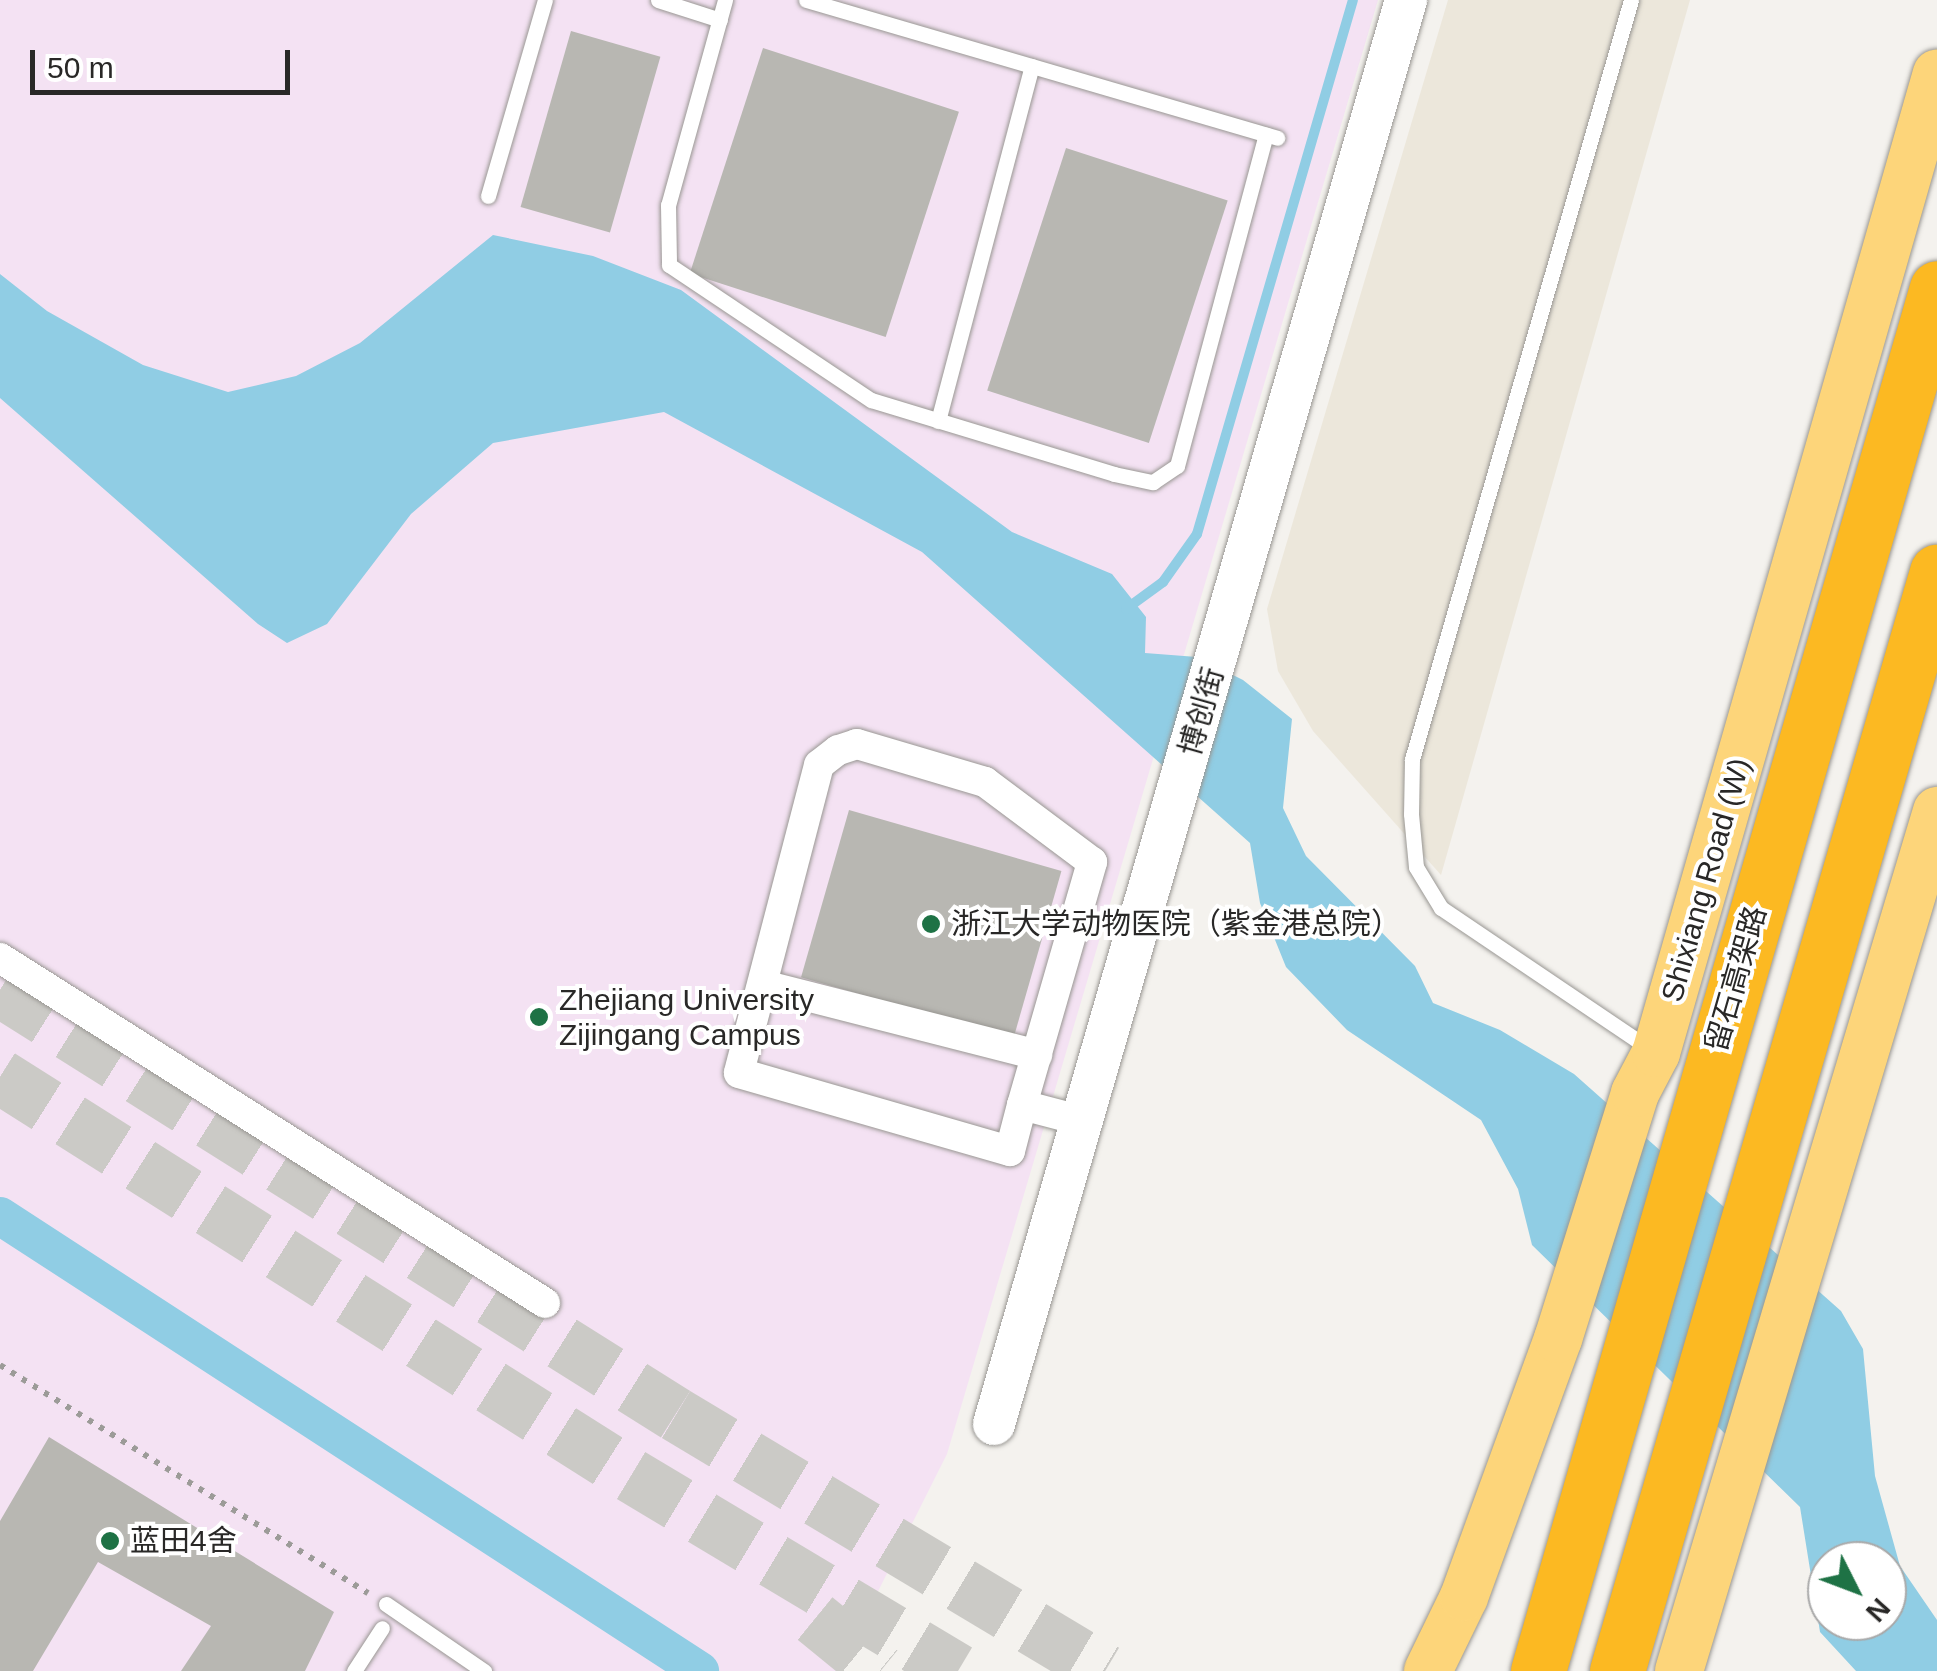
<!DOCTYPE html>
<html>
<head>
<meta charset="utf-8">
<style>
	body { margin:0 }
	#map { position:relative; width:1937px; height:1671px; overflow:hidden; background:#f4f2ee; font-family:Helvetica,"Noto Sans SC",sans-serif }
	div>[style] { position:absolute }
	[style*='--x'] { left:calc(var(--x)*1px); top:calc(var(--y)*1px); width:calc(var(--w)*1px); rotate:calc(var(--a)*1deg) }
	.built>* { inset:0; background:#ece7db }
	.education>* { inset:0; background:#f4e2f3 }
	.water>* { inset:0; background:#90cde4 }
	.stream>* { height:10px; margin:-5px; padding:0 5px; transform-origin:5px; border-radius:5px; background:#90cde4 }
	.canal>* { height:38px; margin:-19px; padding:0 19px; transform-origin:19px; border-radius:19px; background:#90cde4 }
	.building>* { inset:0; background:#b8b7b2; transform-origin:0 0 }
	.highway-tunnel>* { height:55px; margin-top:-27.5px; transform-origin:0; background:repeating-linear-gradient(90deg,#cbcac6 0 55px,transparent 0 83px) }
	.path>* { height:6px; margin-top:-3px; transform-origin:0; background:repeating-linear-gradient(90deg,#9c9b98 0 5px,transparent 0 13px) }
	.roads { filter:drop-shadow(0 0 2px #999793) drop-shadow(0 0 2px #999793) }
	.lane>* { height:15px; margin:-7.5px; padding:0 7.5px; transform-origin:7.5px; border-radius:7.5px; background:#fff }
	.street>* { height:30px; margin:-15px; padding:0 15px; transform-origin:15px; border-radius:15px; background:#fff }
	.secondary>* { height:42px; margin:-21px; padding:0 21px; transform-origin:21px; border-radius:21px; background:#fff }
	.primary>* { height:48px; margin:-24px; padding:0 24px; transform-origin:24px; border-radius:24px; background:#fdd57a }
	.highway>* { height:55px; margin:-27.5px; padding:0 27.5px; transform-origin:27.5px; border-radius:27.5px; background:#fcb922 }
	.dots>* { width:28px; height:28px; translate:-50% -50%; box-sizing:border-box; border:5px solid #fff; border-radius:50% }
	span { translate:-50% -50%; white-space:nowrap; text-align:center; line-height:1.15; -webkit-text-stroke:8px #fff; paint-order:stroke }
	.street-label { font-size:30px; color:#292827 }
	.poi-label { font-size:30px; color:#292827 }
	.left { translate:0 -50%; text-align:left }
	.north { position:absolute; left:1807px; top:1541px; width:100px; height:100px; box-sizing:border-box; background:#fff; border:2px solid #a9a9a9; border-radius:50%; rotate:132deg; font-size:28px; font-weight:700; line-height:40px; text-align:center; color:#292827 }
	.north::after { content:''; display:block; margin:auto; width:35px; height:45px; background:#1e7245; clip-path:polygon(50% 0,100% 100%,50% 72%,0 100%) }
	.scale { position:absolute; left:30px; top:50px; width:260px; height:45px; box-sizing:border-box; border:5px solid #292827; border-top:0; padding-left:12px; font-size:30px; line-height:35px; white-space:nowrap; color:#292827; -webkit-text-stroke:8px #fff; paint-order:stroke }
</style>
</head>
<body>
<div id="map">
	<div class="built">
		<i style="clip-path:polygon(1448px 0,1690px 0,1441px 875px,1313px 731px,1278px 671px,1267px 609px)"></i>
	</div>
	<div class="education">
		<i style="clip-path:polygon(0 0,1378px 0,947px 1454px,838px 1671px,0 1671px)"></i>
	</div>
	<div class="water">
		<i style="clip-path:polygon(evenodd,493px 235px,593px 256px,681px 290px,1012px 532px,1112px 574px,1146px 617px,1145px 653px,1197px 657px,1243px 680px,1292px 719px,1283px 808px,1306px 856px,1415px 966px,1433px 1003px,1500px 1030px,1574px 1074px,1841px 1311px,1863px 1349px,1875px 1476px,1900px 1566px,1937px 1620px,1937px 1671px,1856px 1671px,1820px 1632px,1800px 1507px,1532px 1245px,1518px 1189px,1481px 1120px,1347px 1030px,1286px 967px,1260px 903px,1250px 843px,922px 552px,664px 412px,493px 443px,411px 514px,327px 624px,287px 643px,258px 624px,0 398px,0 274px,47px 311px,143px 365px,228px 392px,296px 376px,360px 343px,493px 235px,1827px 1561px,1887px 1561px,1887px 1621px,1827px 1621px,1827px 1561px)"></i>
	</div>
	<div class="stream">
		<i style="--x:1126;--y:609;--w:46;--a:-36.1"></i>
		<i style="--x:1163;--y:582;--w:59;--a:-54.7"></i>
		<i style="--x:1197;--y:534;--w:556;--a:-73.72"></i>
	</div>
	<div class="canal">
		<i style="--x:0;--y:1216;--w:835;--a:33.02"></i>
	</div>
	<div class="building">
		<i style="left:571px;top:31px;width:93px;height:183px;rotate:16deg"></i>
		<i style="left:763px;top:48px;width:206px;height:237px;rotate:18deg"></i>
		<i style="left:1066px;top:148px;width:170px;height:255px;rotate:18deg"></i>
		<i style="left:849px;top:810px;width:221px;height:174px;rotate:16deg"></i>
		<i style="clip-path:polygon(49px 1437px,334px 1612px,305px 1671px,181px 1671px,211px 1626px,98px 1562px,33px 1671px,0 1671px,0 1521px)"></i>
	</div>
	<div class="highway-tunnel">
		<i style="--x:0;--y:989;--w:798;--a:32.16"></i>
		<i style="--x:676;--y:1414;--w:500;--a:30.92"></i>
		<i style="--x:0;--y:1076;--w:747;--a:32.31"></i>
		<i style="--x:631;--y:1475;--w:381;--a:30.9"></i>
		<i style="--x:815;--y:1618;--w:84;--a:39.2"></i>
	</div>
	<div class="path">
		<i style="--x:0;--y:1365;--w:433;--a:31.8"></i>
	</div>
	<div class="roads">
		<div class="lane">
			<i style="--x:658;--y:0;--w:65;--a:17.9"></i>
			<i style="--x:725;--y:0;--w:213;--a:105.5"></i>
			<i style="--x:668;--y:205;--w:60;--a:89"></i>
			<i style="--x:669;--y:265;--w:243;--a:33.8"></i>
			<i style="--x:871;--y:400;--w:254;--a:16.9"></i>
			<i style="--x:1114;--y:474;--w:40;--a:12"></i>
			<i style="--x:1153;--y:482;--w:29;--a:-34"></i>
			<i style="--x:1177;--y:466;--w:343;--a:-75"></i>
			<i style="--x:806;--y:0;--w:491;--a:16.3"></i>
			<i style="--x:1631;--y:0;--w:790;--a:106.09"></i>
			<i style="--x:1412;--y:759;--w:55;--a:91"></i>
			<i style="--x:1411;--y:814;--w:53;--a:84.6"></i>
			<i style="--x:1416;--y:867;--w:48;--a:58.6"></i>
			<i style="--x:1441;--y:908;--w:256;--a:34"></i>
			<i style="--x:488;--y:196;--w:204;--a:-73.8"></i>
			<i style="--x:938;--y:421;--w:367;--a:-75.2"></i>
			<i style="--x:386;--y:1604;--w:119;--a:34.4"></i>
			<i style="--x:354;--y:1671;--w:51;--a:-56.9"></i>
		</div>
		<div class="street">
			<i style="--x:0;--y:958;--w:645;--a:32.33"></i>
			<i style="--x:763;--y:985;--w:283;--a:14.3"></i>
			<i style="--x:1022;--y:1105;--w:253;--a:-73.9"></i>
			<i style="--x:1092;--y:862;--w:134;--a:-143.2"></i>
			<i style="--x:985;--y:782;--w:134;--a:-163.5"></i>
			<i style="--x:857;--y:744;--w:20;--a:162"></i>
			<i style="--x:838;--y:750;--w:24;--a:142"></i>
			<i style="--x:819;--y:765;--w:318;--a:104.6"></i>
			<i style="--x:739;--y:1073;--w:282;--a:16.1"></i>
			<i style="--x:1010;--y:1151;--w:48;--a:-75.4"></i>
			<i style="--x:1022;--y:1105;--w:63;--a:14.7"></i>
		</div>
		<div class="secondary">
			<i style="--x:994;--y:1424;--w:1482;--a:-73.86"></i>
		</div>
		<div class="primary">
			<i style="--x:1428;--y:1671;--w:82;--a:-64.1"></i>
			<i style="--x:1464;--y:1597;--w:275;--a:-70"></i>
			<i style="--x:1558;--y:1339;--w:258;--a:-72.6"></i>
			<i style="--x:1635;--y:1093;--w:45;--a:-62.3"></i>
			<i style="--x:1656;--y:1053;--w:1019;--a:-74"></i>
			<i style="--x:1679;--y:1671;--w:898;--a:-73.3"></i>
		</div>
		<div class="highway">
			<i style="--x:1538;--y:1671;--w:1439;--a:-73.91"></i>
			<i style="--x:1617;--y:1671;--w:1145;--a:-73.77"></i>
		</div>
	</div>
	<div class="dots">
		<i style="left:931px;top:924px;background:#1e7245"></i>
		<i style="left:539px;top:1017px;background:#1e7245"></i>
		<i style="left:110px;top:1541px;background:#1e7245"></i>
	</div>
	<div class="street-label">
		<span style="left:1202px;top:712px;rotate:-74deg">博创街</span>
		<span style="left:1706px;top:880px;rotate:-74deg">Shixiang Road (W)</span>
		<span style="left:1736px;top:979px;rotate:-74deg">留石高架路</span>
	</div>
	<div class="poi-label">
		<span class="left" style="left:951px;top:924px">浙江大学动物医院（紫金港总院）</span>
		<span class="left" style="left:559px;top:1017px">Zhejiang University<br>Zijingang Campus</span>
		<span class="left" style="left:130px;top:1541px">蓝田4舍</span>
	</div>
	<div class="north">N</div>
	<div class="scale">50 m</div>
</div>
</body>
</html>
